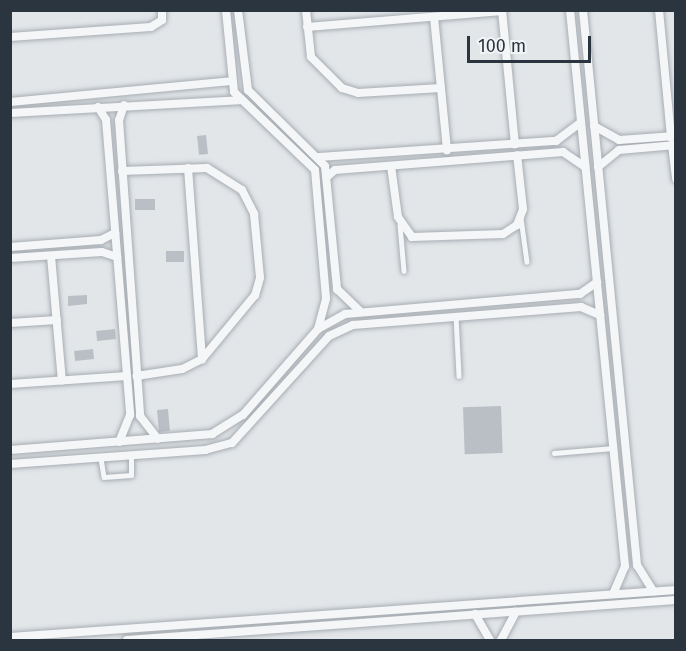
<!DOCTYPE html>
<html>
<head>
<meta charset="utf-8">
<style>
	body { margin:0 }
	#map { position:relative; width:686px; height:651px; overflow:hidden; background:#e2e6e9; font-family:"Fira Sans",sans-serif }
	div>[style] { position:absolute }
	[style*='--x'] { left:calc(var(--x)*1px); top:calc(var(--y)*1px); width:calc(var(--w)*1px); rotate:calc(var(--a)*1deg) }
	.building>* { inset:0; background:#babfc6; transform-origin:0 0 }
	.roads { filter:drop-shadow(0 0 2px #a7adb3) drop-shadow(0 0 2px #a7adb3) }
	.service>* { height:4.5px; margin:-2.25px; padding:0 2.25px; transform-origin:2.25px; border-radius:2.25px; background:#f5f6f8 }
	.minor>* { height:8px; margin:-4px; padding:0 4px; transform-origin:4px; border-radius:4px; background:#f5f6f8 }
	span { translate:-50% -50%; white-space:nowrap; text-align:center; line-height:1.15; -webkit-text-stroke:4.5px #f2f4f7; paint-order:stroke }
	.frame { position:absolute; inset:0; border:12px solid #2b3540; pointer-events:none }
	.scale { position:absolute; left:467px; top:36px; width:124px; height:27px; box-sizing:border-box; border:3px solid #2b3540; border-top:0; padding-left:8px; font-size:18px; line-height:21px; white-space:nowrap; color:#2b3540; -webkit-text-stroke:4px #f2f4f7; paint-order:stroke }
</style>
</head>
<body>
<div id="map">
	<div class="building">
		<i style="left:206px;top:135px;width:19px;height:9px;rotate:84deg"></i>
		<i style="left:135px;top:199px;width:20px;height:11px"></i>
		<i style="left:166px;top:251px;width:18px;height:11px"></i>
		<i style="clip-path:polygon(87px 295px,87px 304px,68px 306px,68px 296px)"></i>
		<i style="left:115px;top:329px;width:10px;height:19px;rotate:84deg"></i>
		<i style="left:93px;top:349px;width:10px;height:19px;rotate:84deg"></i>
		<i style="left:501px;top:406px;width:47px;height:38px;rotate:88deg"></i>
		<i style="left:168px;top:409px;width:22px;height:11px;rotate:85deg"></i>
	</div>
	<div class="roads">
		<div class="service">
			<i style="--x:521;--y:218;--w:44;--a:82.2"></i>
			<i style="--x:400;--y:225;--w:46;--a:85"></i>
			<i style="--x:456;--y:316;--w:60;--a:87.1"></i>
			<i style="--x:554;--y:453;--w:59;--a:-4.8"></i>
			<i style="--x:101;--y:458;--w:19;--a:81"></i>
			<i style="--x:104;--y:477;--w:27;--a:-4"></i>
			<i style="--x:131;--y:475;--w:19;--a:-90"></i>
		</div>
		<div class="minor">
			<i style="--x:226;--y:10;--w:82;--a:84.4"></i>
			<i style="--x:234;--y:92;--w:112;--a:43.9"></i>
			<i style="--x:315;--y:170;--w:129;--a:85.1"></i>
			<i style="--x:326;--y:299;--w:31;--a:105"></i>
			<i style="--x:238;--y:10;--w:81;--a:82.9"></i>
			<i style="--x:248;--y:90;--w:108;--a:44.6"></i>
			<i style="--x:325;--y:166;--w:124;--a:84.4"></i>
			<i style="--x:337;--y:289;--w:32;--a:44"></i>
			<i style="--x:306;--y:10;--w:47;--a:83.9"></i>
			<i style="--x:311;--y:57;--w:44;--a:45"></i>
			<i style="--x:342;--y:88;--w:17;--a:17"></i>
			<i style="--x:358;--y:93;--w:83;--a:-3.4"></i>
			<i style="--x:502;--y:10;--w:135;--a:84.5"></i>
			<i style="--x:570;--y:10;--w:559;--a:84.35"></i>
			<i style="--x:625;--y:566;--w:30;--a:113"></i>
			<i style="--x:583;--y:10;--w:558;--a:84.44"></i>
			<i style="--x:637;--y:565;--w:31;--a:58"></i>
			<i style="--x:659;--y:10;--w:128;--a:84.6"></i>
			<i style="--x:434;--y:17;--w:134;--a:84.4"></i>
			<i style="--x:307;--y:27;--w:196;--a:-4.7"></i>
			<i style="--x:10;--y:37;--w:141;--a:-4.1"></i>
			<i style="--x:151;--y:27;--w:13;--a:-32"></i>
			<i style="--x:162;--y:20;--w:10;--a:-90"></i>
			<i style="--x:10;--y:102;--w:222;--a:-5.4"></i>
			<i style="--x:124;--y:105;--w:16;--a:108"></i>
			<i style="--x:119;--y:120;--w:297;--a:85.9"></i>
			<i style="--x:140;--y:416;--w:29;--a:52"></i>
			<i style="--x:98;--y:107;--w:15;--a:58"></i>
			<i style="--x:106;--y:120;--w:296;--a:85.3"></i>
			<i style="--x:130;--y:415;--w:29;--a:112"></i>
			<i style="--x:10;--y:113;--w:230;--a:-3.2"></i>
			<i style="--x:594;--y:126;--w:29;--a:29"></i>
			<i style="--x:619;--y:140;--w:56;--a:-4.1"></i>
			<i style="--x:672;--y:145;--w:34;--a:83"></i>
			<i style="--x:319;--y:157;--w:238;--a:-3.9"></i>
			<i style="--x:556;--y:141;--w:31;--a:-37"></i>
			<i style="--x:391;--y:166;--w:51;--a:82.2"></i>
			<i style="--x:398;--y:217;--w:24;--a:55"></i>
			<i style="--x:412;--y:237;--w:91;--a:-1.9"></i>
			<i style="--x:503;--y:234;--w:17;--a:-33"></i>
			<i style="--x:517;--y:225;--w:17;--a:-69"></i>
			<i style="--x:523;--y:209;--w:54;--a:-96.3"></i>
			<i style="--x:598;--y:167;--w:27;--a:-39"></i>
			<i style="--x:619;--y:150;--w:57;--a:-5"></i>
			<i style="--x:188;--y:168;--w:192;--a:85.8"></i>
			<i style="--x:122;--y:171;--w:85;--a:-2"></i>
			<i style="--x:207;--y:168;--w:41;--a:32.2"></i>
			<i style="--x:242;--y:190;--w:27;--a:63"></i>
			<i style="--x:254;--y:214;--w:64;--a:84.6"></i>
			<i style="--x:260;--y:278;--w:18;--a:106"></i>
			<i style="--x:255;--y:295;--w:83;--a:129.6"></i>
			<i style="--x:202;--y:359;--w:22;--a:153"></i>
			<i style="--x:182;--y:369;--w:46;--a:171.2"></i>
			<i style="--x:328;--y:176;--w:9;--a:-41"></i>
			<i style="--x:335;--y:170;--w:229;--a:-4.5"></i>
			<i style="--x:563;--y:152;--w:27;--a:34"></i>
			<i style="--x:10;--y:247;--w:91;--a:-4.4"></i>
			<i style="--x:101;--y:240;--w:16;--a:-27"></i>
			<i style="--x:51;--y:256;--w:125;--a:85"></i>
			<i style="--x:10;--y:258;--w:92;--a:-3.7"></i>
			<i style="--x:102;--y:252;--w:16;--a:18"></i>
			<i style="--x:10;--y:323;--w:47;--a:-3.7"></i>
			<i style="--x:10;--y:384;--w:117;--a:-3.9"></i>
			<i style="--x:10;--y:450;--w:203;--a:-4.5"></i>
			<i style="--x:212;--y:434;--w:36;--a:-32"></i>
			<i style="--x:243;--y:415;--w:114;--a:-48.9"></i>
			<i style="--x:318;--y:329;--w:31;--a:-29"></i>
			<i style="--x:345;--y:314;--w:236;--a:-4.9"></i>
			<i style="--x:580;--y:294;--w:21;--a:-35"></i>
			<i style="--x:10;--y:464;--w:196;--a:-4.1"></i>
			<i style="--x:205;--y:450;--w:28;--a:-15"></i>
			<i style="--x:232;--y:443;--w:144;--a:-47.8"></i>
			<i style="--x:329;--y:336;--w:26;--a:-25"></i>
			<i style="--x:353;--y:325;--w:229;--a:-4.5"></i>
			<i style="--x:581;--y:307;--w:21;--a:23"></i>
			<i style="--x:475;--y:614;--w:30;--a:60"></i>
			<i style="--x:10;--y:637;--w:668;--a:-4.04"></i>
			<i style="--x:127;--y:640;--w:550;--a:-4.17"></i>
			<i style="--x:501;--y:640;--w:32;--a:-62"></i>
		</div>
	</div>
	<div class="frame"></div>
	<div class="scale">100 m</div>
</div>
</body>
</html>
